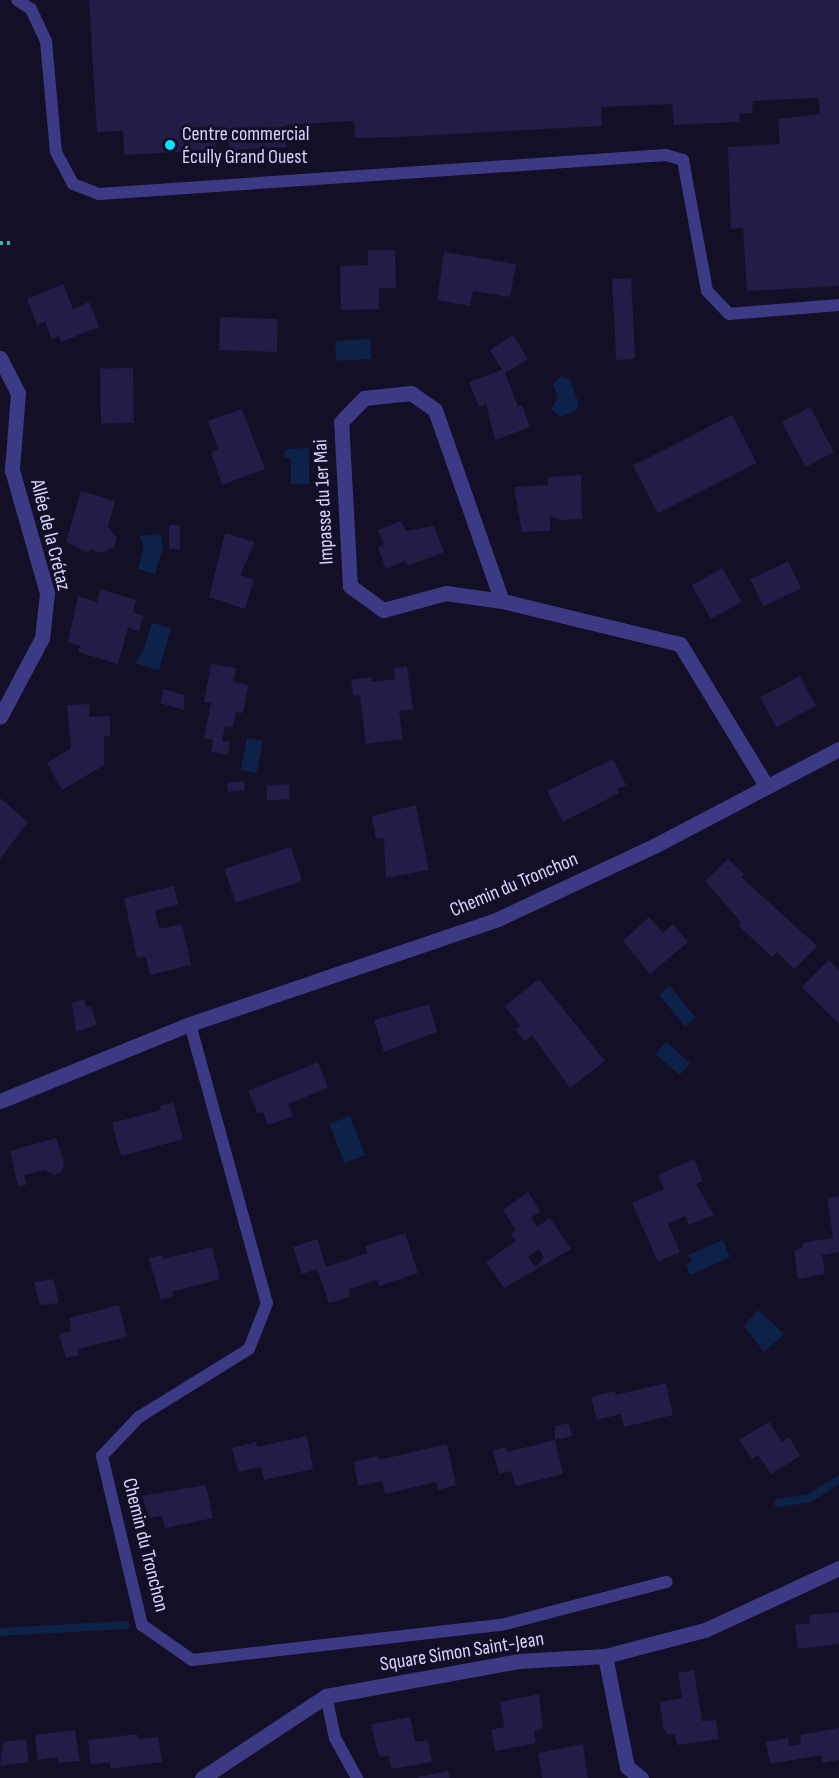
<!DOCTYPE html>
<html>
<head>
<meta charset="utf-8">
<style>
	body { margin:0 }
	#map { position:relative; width:839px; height:1778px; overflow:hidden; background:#130f26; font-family:"Sofia Sans Condensed",sans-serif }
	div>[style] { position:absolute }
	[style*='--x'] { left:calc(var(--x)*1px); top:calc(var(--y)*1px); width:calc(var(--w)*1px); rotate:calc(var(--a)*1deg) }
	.water>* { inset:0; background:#0c2248; transform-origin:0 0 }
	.stream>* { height:8px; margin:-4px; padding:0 4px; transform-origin:4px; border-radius:4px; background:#0c2248 }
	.building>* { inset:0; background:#241b47; transform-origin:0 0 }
	.path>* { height:4px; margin-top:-2px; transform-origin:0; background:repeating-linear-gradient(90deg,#2fb8b0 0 3px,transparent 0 7.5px) }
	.service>* { height:12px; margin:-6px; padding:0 6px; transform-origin:6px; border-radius:6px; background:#3d3a85 }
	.minor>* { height:15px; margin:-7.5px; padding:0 7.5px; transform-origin:7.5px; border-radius:7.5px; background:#3d3a85 }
	.dots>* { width:16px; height:16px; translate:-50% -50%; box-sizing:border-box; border:3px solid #130f26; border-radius:50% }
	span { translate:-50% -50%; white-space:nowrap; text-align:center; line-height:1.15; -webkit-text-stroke:6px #130f26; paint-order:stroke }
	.poi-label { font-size:20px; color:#d9d4ff }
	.left { translate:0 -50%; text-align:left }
	.street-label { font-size:20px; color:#d9d4ff }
</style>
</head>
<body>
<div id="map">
	<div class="water">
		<i style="left:370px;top:339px;width:20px;height:35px;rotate:87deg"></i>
		<i style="clip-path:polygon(561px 376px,570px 380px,579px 404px,575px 411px,561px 417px,551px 409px,558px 398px,553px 384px)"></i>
		<i style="clip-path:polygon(309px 448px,309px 484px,291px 484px,291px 459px,285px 458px,285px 449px)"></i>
		<i style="clip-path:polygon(161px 534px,163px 549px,155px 574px,138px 569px,144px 546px,139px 536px)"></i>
		<i style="clip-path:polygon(152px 623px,171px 628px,159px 670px,134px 663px,143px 652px)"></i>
		<i style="left:247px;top:738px;width:16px;height:33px;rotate:11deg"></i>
		<i style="left:670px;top:986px;width:41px;height:14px;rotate:51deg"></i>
		<i style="left:666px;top:1042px;width:32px;height:16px;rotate:41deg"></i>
		<i style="left:350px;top:1116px;width:42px;height:22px;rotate:69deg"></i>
		<i style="clip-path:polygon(723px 1240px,730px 1257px,690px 1275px,686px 1265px,692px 1262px,688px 1255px)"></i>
		<i style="clip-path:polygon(758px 1310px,784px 1334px,764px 1352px,744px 1326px)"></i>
	</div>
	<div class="stream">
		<i style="--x:778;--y:1503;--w:30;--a:-8"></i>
		<i style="--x:808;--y:1499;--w:36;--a:-32"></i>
		<i style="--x:0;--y:1632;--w:126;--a:-3.2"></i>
	</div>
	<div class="building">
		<i style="clip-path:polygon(89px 0,839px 0,839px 286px,747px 291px,743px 228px,731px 229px,728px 147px,780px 144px,778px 119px,820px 114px,818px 98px,753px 101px,752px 113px,739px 114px,740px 122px,674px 125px,672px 104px,601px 107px,602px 126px,399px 137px,355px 138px,354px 121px,285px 125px,287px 147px,229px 150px,228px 129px,215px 129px,216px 150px,124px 155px,123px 131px,97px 132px)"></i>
		<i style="clip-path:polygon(368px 250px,395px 250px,396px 288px,379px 288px,379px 309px,341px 310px,340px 266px,368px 265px)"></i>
		<i style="clip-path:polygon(444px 252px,516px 264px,510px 297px,473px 291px,470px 306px,437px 300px)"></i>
		<i style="left:631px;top:278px;width:81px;height:19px;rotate:87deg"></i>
		<i style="clip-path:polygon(63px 284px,73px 309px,89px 302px,99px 327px,61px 342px,59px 336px,52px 339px,45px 322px,37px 325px,27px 299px)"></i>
		<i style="left:220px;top:317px;width:58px;height:33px;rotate:2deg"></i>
		<i style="clip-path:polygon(513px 335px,528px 359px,505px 373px,518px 407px,522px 405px,530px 427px,495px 440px,486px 404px,479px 407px,469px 382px,502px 370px,490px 350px)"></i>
		<i style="left:133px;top:368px;width:55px;height:33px;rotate:89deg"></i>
		<i style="left:810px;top:407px;width:51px;height:32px;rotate:62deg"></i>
		<i style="clip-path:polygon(242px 409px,265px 469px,222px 485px,211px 453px,218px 449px,208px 421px)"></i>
		<i style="left:732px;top:415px;width:54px;height:111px;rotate:63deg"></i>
		<i style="clip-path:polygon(581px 475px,582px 519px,560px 520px,550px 516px,550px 531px,522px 532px,514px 487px,548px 485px,548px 477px)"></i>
		<i style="clip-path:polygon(81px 491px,115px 501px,108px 527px,117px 538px,114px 547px,102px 553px,90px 549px,89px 553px,66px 542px)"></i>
		<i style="clip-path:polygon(401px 521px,406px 531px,434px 526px,444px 552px,408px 566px,405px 561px,386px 569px,378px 548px,384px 544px,378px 530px)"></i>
		<i style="left:169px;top:525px;width:11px;height:24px"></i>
		<i style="clip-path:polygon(225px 533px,255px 542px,240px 575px,254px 579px,245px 609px,209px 597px)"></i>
		<i style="left:788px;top:561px;width:30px;height:42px;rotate:64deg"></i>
		<i style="left:722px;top:568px;width:39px;height:35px;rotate:60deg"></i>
		<i style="clip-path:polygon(100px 589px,136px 600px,133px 612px,143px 616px,139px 631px,128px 628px,118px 664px,78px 652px,80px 646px,68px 642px,78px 596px,97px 602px)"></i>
		<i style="clip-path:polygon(211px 664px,236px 668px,233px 682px,248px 685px,243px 713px,236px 712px,233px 727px,225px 726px,222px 741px,230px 742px,228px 755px,211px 752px,213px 740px,204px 738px,211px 703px,204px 702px)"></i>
		<i style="clip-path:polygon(407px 666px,413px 709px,399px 711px,403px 739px,366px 744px,360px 695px,353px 696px,351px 680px,371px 677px,372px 682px,395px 679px,394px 668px)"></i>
		<i style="left:800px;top:676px;width:34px;height:45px;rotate:62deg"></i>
		<i style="clip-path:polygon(164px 689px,184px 695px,184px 710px,160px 703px)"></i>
		<i style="clip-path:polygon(90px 704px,89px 717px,110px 716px,110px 736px,104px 736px,104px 765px,62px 790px,47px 763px,71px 748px,67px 705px)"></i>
		<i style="clip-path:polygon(613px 759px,626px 785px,617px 789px,619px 793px,563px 822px,547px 791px)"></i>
		<i style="left:244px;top:781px;width:9px;height:17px;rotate:84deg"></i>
		<i style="left:289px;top:784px;width:15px;height:23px;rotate:86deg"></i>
		<i style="clip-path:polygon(0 798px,28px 822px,0 859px)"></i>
		<i style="clip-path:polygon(416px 805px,429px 870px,386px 878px,384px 838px,376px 839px,372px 816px)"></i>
		<i style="left:291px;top:847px;width:36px;height:70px;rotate:72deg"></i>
		<i style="clip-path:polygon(728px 859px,744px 874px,741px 877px,817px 946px,794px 969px,777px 952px,772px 957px,738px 925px,741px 922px,705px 881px)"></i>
		<i style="clip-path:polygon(174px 886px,178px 905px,155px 910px,159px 929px,182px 924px,191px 965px,150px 975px,146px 957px,137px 958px,124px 898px)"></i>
		<i style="clip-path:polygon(649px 917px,663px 933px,673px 924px,688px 942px,650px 974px,623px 941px)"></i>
		<i style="clip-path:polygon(829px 960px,839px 970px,839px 1024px,802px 987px)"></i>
		<i style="clip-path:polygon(539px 979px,605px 1061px,570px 1088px,532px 1035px,525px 1041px,515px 1029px,520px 1026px,505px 1006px)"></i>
		<i style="clip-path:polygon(84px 999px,86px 1007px,91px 1006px,97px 1025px,76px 1032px,72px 1003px)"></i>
		<i style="clip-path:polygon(429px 1004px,437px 1032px,384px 1052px,374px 1020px)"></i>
		<i style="clip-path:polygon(318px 1062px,328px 1088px,288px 1104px,293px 1116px,268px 1125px,263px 1112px,258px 1114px,248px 1091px)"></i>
		<i style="clip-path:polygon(173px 1102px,183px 1139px,121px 1156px,112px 1123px,161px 1110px,160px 1106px)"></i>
		<i style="clip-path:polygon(56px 1138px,64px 1162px,62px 1172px,54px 1175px,44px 1170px,24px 1175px,26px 1185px,18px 1186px,10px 1151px)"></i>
		<i style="clip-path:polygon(694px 1159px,703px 1181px,696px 1184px,714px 1215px,689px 1225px,685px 1216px,668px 1224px,680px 1252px,658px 1262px,632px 1203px,664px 1189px,658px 1175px)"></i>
		<i style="clip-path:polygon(evenodd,528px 1192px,540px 1211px,531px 1218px,537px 1227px,550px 1218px,571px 1249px,504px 1288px,486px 1262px,516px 1241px,511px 1234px,516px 1230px,503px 1210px,528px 1192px,539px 1249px,544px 1258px,535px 1267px,528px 1257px,539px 1249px)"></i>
		<i style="clip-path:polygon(839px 1196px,839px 1252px,822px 1255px,825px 1274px,798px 1279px,794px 1251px,803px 1247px,802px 1243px,833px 1238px,827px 1198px)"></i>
		<i style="clip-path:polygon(405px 1233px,418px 1273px,379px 1286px,377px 1280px,349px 1289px,350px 1297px,329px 1303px,317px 1269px,302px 1274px,293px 1247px,317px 1239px,326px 1267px,367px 1253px,365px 1246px)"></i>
		<i style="clip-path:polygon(212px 1247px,220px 1279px,172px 1292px,173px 1296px,161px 1300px,149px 1258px,162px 1255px,163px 1259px)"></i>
		<i style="clip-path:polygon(53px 1279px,59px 1303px,40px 1305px,34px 1282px)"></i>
		<i style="clip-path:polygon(119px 1305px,127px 1337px,78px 1349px,79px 1355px,66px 1358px,59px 1334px,71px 1331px,69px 1318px)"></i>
		<i style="clip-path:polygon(666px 1383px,673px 1415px,624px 1427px,621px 1414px,597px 1420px,591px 1397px,615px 1391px,616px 1395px)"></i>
		<i style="clip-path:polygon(769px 1422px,782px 1442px,789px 1437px,800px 1456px,771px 1474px,758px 1455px,752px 1459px,739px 1440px)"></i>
		<i style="clip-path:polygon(569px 1423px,572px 1436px,555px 1440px,555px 1426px)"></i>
		<i style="clip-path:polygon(307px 1436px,313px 1469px,264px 1480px,261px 1467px,238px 1472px,232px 1448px,256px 1442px,257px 1447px)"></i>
		<i style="clip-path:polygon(555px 1440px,563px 1474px,516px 1486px,511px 1471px,499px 1474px,493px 1450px,506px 1447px,507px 1452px)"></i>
		<i style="clip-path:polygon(447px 1444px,456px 1485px,438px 1490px,436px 1482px,385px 1494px,382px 1481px,358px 1486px,354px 1462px,378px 1456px,379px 1460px)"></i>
		<i style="clip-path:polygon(206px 1485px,213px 1518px,165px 1528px,162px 1516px,149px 1518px,142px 1496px)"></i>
		<i style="clip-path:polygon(839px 1612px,839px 1644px,798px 1649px,795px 1625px,810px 1623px,810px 1615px)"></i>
		<i style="clip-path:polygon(694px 1670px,702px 1721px,716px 1720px,719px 1739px,677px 1745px,675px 1734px,667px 1735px,663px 1727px,660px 1702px,682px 1698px,678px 1673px)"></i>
		<i style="clip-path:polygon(539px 1694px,543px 1729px,534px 1731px,536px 1743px,495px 1751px,491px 1730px,504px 1727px,500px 1702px)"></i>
		<i style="clip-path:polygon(410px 1717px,415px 1742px,428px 1740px,432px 1762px,391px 1769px,388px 1756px,380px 1757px,377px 1750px,371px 1724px)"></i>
		<i style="clip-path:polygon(839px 1728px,839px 1760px,822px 1763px,821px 1755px,770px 1764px,766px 1742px,788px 1738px,789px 1746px,801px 1744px,800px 1735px)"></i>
		<i style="clip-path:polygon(75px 1730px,80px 1761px,59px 1763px,58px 1757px,38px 1760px,35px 1735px)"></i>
		<i style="clip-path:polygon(137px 1734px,138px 1739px,158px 1737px,162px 1762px,110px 1769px,110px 1762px,91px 1765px,88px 1740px)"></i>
		<i style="clip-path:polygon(26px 1739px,29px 1762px,0 1766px,3px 1742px)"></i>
		<i style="clip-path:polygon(583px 1744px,588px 1778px,542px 1778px,538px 1753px)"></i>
		<i style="clip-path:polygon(448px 1771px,450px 1778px,419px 1778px,418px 1777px)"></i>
	</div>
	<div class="path">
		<i style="--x:0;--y:243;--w:13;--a:0"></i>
	</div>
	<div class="service">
		<i style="--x:17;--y:0;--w:17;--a:33"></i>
		<i style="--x:31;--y:9;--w:35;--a:65"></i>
		<i style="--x:46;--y:41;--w:111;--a:84.9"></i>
		<i style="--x:56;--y:152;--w:36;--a:62"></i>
		<i style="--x:73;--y:184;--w:28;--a:21"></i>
		<i style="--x:99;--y:194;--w:568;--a:-3.93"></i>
		<i style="--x:666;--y:155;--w:18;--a:16"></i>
		<i style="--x:683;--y:160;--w:133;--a:79.6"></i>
		<i style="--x:707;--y:291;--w:32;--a:46"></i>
		<i style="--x:729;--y:314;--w:110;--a:-4.7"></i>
		<i style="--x:190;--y:1024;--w:289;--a:74.6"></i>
		<i style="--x:267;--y:1303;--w:49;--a:111.4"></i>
		<i style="--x:249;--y:1349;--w:129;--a:148.3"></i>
		<i style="--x:139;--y:1417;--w:54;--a:133.5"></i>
		<i style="--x:102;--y:1456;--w:174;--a:76.7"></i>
		<i style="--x:142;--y:1625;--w:61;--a:35"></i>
		<i style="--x:192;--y:1660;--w:311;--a:-6.5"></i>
		<i style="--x:501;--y:1625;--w:171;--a:-14.6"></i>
		<i style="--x:326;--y:1696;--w:43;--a:77.9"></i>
		<i style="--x:335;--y:1738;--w:46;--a:61.2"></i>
	</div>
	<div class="minor">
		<i style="--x:0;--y:358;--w:39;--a:63"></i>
		<i style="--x:18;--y:393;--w:77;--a:94.5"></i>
		<i style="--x:12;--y:470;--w:128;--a:74.1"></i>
		<i style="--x:47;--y:593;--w:45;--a:96.3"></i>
		<i style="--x:42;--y:638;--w:89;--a:118"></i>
		<i style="--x:502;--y:601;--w:57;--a:-171.9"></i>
		<i style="--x:446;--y:593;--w:65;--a:164.9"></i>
		<i style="--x:383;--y:610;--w:41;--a:-144"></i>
		<i style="--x:350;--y:586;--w:164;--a:-93.1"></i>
		<i style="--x:341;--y:422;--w:33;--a:-46"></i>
		<i style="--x:364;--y:398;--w:47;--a:-6.1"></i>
		<i style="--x:411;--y:393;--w:29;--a:35"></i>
		<i style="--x:435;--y:410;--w:202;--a:70.7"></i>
		<i style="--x:502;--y:601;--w:183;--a:13.6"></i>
		<i style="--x:680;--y:644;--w:167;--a:58.7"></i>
		<i style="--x:0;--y:1101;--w:205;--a:-22.1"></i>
		<i style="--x:190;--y:1024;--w:325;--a:-18.8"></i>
		<i style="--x:498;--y:919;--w:172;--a:-25.1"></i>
		<i style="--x:654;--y:846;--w:209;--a:-27.7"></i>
		<i style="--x:605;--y:1656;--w:113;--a:78.8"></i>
		<i style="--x:627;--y:1767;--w:18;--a:38"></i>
		<i style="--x:202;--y:1778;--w:149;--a:-33.5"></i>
		<i style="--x:326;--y:1696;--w:195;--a:-10.3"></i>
		<i style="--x:518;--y:1661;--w:87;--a:-3.3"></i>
		<i style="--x:605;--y:1656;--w:103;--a:-14.6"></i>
		<i style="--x:705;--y:1630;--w:148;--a:-24.8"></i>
	</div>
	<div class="dots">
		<i style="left:170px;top:145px;background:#00e5ff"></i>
	</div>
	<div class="poi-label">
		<span class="left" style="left:182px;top:146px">Centre commercial<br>Écully Grand Ouest</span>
	</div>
	<div class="street-label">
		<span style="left:324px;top:502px;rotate:-93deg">Impasse du 1er Mai</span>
		<span style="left:50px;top:535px;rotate:76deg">Allée de la Crétaz</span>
		<span style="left:514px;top:885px;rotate:-23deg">Chemin du Tronchon</span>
		<span style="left:145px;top:1545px;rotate:76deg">Chemin du Tronchon</span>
		<span style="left:462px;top:1652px;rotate:-9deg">Square Simon Saint-Jean</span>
	</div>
</div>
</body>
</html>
